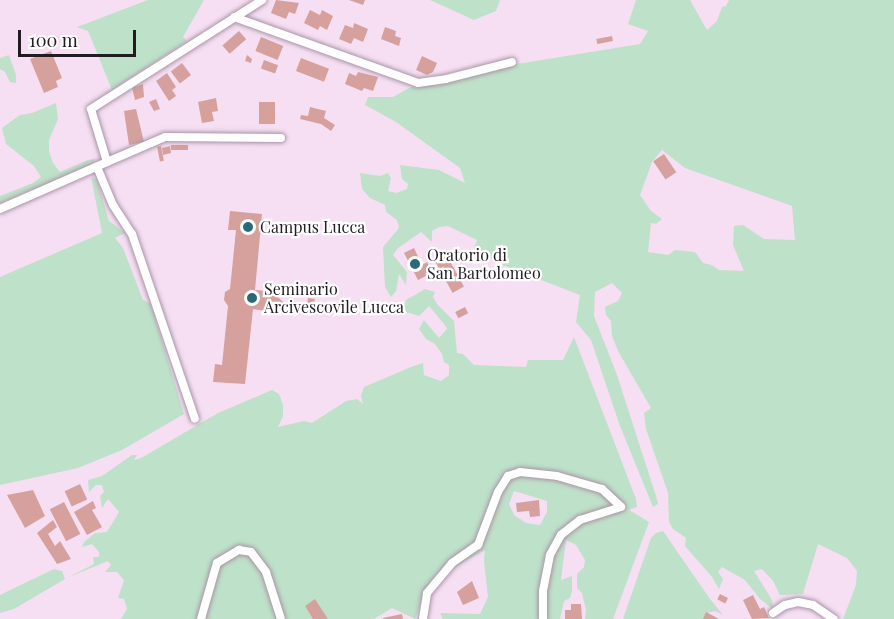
<!DOCTYPE html>
<html>
<head>
<meta charset="utf-8">
<style>
	body { margin:0 }
	#map { position:relative; width:894px; height:619px; overflow:hidden; background:#f6dff3; font-family:"Playfair Display",serif }
	div>[style] { position:absolute }
	[style*='--x'] { left:calc(var(--x)*1px); top:calc(var(--y)*1px); width:calc(var(--w)*1px); rotate:calc(var(--a)*1deg) }
	.green>* { inset:0; background:#bee1c9 }
	.building>* { inset:0; background:#d6a09d; transform-origin:0 0 }
	.roads { filter:drop-shadow(0 0 2px #aa95a7) drop-shadow(0 0 2px #aa95a7) }
	.street>* { height:8px; margin:-4px; padding:0 4px; transform-origin:4px; border-radius:4px; background:#fff }
	.dots>* { width:16px; height:16px; translate:-50% -50%; box-sizing:border-box; border:3px solid #fff; border-radius:50% }
	span { translate:-50% -50%; white-space:nowrap; text-align:center; line-height:1.15; -webkit-text-stroke:4.5px #fff; paint-order:stroke }
	.poi-label { font-size:16px; color:#231b22 }
	.left { translate:0 -50%; text-align:left }
	.scale { position:absolute; left:18px; top:30px; width:118px; height:27px; box-sizing:border-box; border:3px solid #231b22; border-top:0; padding-left:8px; font-size:18px; line-height:21px; white-space:nowrap; color:#231b22; -webkit-text-stroke:4px #fff; paint-order:stroke }
</style>
</head>
<body>
<div id="map">
	<div class="green">
		<i style="clip-path:polygon(148px 0,204px 0,183px 37px,187px 41px,112px 90px,88px 31px,77px 27px)"></i>
		<i style="clip-path:polygon(430px 0,500px 0,496px 11px,474px 20px)"></i>
		<i style="clip-path:polygon(evenodd,636px 0,690px 0,707px 30px,717px 21px,722px 7px,726px 6px,729px 0,894px 0,894px 619px,843px 619px,856px 585px,857px 571px,847px 558px,818px 544px,803px 594px,780px 595px,773px 581px,762px 569px,754px 571px,772px 600px,773px 609px,760px 599px,745px 580px,722px 567px,718px 572px,723px 579px,719px 589px,712px 577px,685px 546px,686px 538px,673px 529px,669px 522px,668px 493px,646px 429px,644px 413px,651px 408px,618px 351px,612px 336px,611px 321px,606px 315px,605px 307px,618px 301px,622px 293px,612px 283px,595px 292px,594px 316px,617px 375px,656px 496px,658px 504px,653px 507px,620px 426px,591px 340px,576px 322px,580px 295px,505px 266px,474px 249px,477px 240px,448px 226px,439px 227px,432px 231px,432px 242px,421px 232px,398px 248px,393px 255px,407px 272px,406px 285px,399px 274px,396px 291px,391px 297px,385px 287px,383px 247px,399px 228px,397px 220px,386px 212px,385px 205px,370px 198px,362px 189px,360px 173px,380px 176px,388px 173px,391px 178px,388px 191px,396px 193px,407px 189px,408px 184px,402px 179px,400px 165px,439px 170px,465px 183px,460px 168px,396px 122px,365px 105px,368px 97px,393px 97px,411px 87px,505px 66px,640px 44px,648px 31px,628px 24px,636px 0,662px 150px,685px 168px,792px 206px,795px 240px,764px 239px,743px 225px,734px 226px,733px 245px,744px 271px,719px 270px,712px 265px,703px 263px,695px 252px,675px 250px,668px 255px,648px 252px,651px 223px,656px 224px,662px 219px,651px 211px,640px 195px,652px 162px,662px 150px)"></i>
		<i style="clip-path:polygon(9px 55px,16px 75px,16px 83px,10px 82px,5px 72px,0 69px,0 58px)"></i>
		<i style="clip-path:polygon(56px 103px,58px 119px,49px 140px,49px 151px,53px 163px,60px 172px,88px 160px,95px 159px,93px 164px,0 203px,0 196px,33px 183px,41px 177px,34px 166px,6px 144px,2px 128px,20px 115px,32px 113px)"></i>
		<i style="clip-path:polygon(91px 177px,97px 180px,109px 221px,125px 233px,115px 238px,123px 248px,143px 300px,151px 304px,184px 414px,122px 450px,78px 468px,0 485px,0 277px,102px 233px)"></i>
		<i style="clip-path:polygon(evenodd,425px 289px,435px 292px,433px 297px,437px 304px,454px 321px,457px 353px,463px 354px,474px 365px,526px 367px,528px 360px,563px 360px,574px 337px,636px 499px,637px 507px,629px 510px,649px 522px,613px 619px,585px 619px,586px 610px,582px 593px,577px 588px,577px 574px,584px 567px,585px 560px,576px 545px,566px 540px,561px 580px,572px 576px,572px 591px,570px 598px,564px 601px,560px 619px,443px 619px,440px 613px,480px 614px,488px 597px,484px 561px,485px 550px,452px 569px,424px 594px,415px 619px,392px 608px,374px 619px,121px 619px,127px 609px,124px 599px,118px 598px,124px 580px,117px 572px,105px 572px,111px 565px,108px 561px,69px 577px,94px 564px,93px 557px,99px 557px,99px 552px,92px 544px,82px 547px,84px 542px,95px 533px,107px 532px,119px 512px,108px 499px,102px 508px,100px 496px,104px 492px,102px 485px,96px 485px,89px 492px,88px 480px,102px 476px,132px 455px,137px 455px,134px 460px,141px 458px,218px 413px,272px 390px,279px 394px,283px 405px,283px 416px,278px 427px,304px 421px,312px 423px,346px 401px,357px 399px,363px 404px,361px 396px,364px 387px,411px 367px,423px 363px,424px 375px,441px 381px,449px 375px,449px 365px,444px 362px,442px 354px,435px 344px,426px 339px,419px 329px,424px 320px,439px 338px,447px 329px,444px 324px,429px 306px,419px 316px,406px 312px,404px 306px,406px 300px,425px 289px,514px 491px,547px 501px,547px 512px,540px 525px,526px 523px,514px 515px,509px 504px,514px 491px)"></i>
		<i style="clip-path:polygon(663px 531px,710px 599px,723px 615px,715px 611px,707px 613px,705px 619px,623px 619px,651px 538px,656px 533px)"></i>
		<i style="clip-path:polygon(54px 569px,62px 571px,65px 579px,14px 609px,0 613px,0 595px)"></i>
	</div>
	<div class="building">
		<i style="clip-path:polygon(276px 0,299px 3px,295px 14px,289px 12px,286px 19px,271px 13px)"></i>
		<i style="clip-path:polygon(349px 0,365px 0,363px 5px)"></i>
		<i style="clip-path:polygon(310px 10px,320px 15px,322px 10px,333px 16px,327px 30px,320px 26px,318px 30px,304px 23px)"></i>
		<i style="clip-path:polygon(354px 23px,368px 29px,363px 42px,354px 38px,351px 44px,339px 39px,345px 25px,353px 28px)"></i>
		<i style="clip-path:polygon(385px 27px,396px 31px,395px 36px,401px 38px,399px 46px,381px 39px)"></i>
		<i style="left:239px;top:31px;width:11px;height:22px;rotate:49deg"></i>
		<i style="left:612px;top:36px;width:5px;height:16px;rotate:79deg"></i>
		<i style="left:261px;top:37px;width:24px;height:15px;rotate:22deg"></i>
		<i style="clip-path:polygon(51px 51px,62px 78px,56px 81px,58px 87px,44px 93px,30px 59px)"></i>
		<i style="clip-path:polygon(247px 55px,252px 59px,251px 63px,245px 61px)"></i>
		<i style="clip-path:polygon(422px 56px,437px 63px,433px 72px,427px 75px,416px 70px)"></i>
		<i style="left:301px;top:58px;width:30px;height:14px;rotate:21deg"></i>
		<i style="left:264px;top:60px;width:15px;height:9px;rotate:20deg"></i>
		<i style="left:182px;top:63px;width:15px;height:14px;rotate:53deg"></i>
		<i style="clip-path:polygon(358px 72px,378px 77px,373px 91px,364px 88px,362px 91px,345px 84px,349px 73px,356px 76px)"></i>
		<i style="clip-path:polygon(167px 73px,176px 87px,172px 90px,176px 96px,169px 101px,156px 81px)"></i>
		<i style="clip-path:polygon(143px 84px,144px 97px,135px 100px,132px 88px)"></i>
		<i style="clip-path:polygon(216px 98px,218px 111px,212px 112px,214px 121px,202px 123px,198px 102px)"></i>
		<i style="clip-path:polygon(156px 99px,160px 109px,154px 111px,149px 102px)"></i>
		<i style="left:259px;top:102px;width:16px;height:22px"></i>
		<i style="clip-path:polygon(310px 107px,326px 111px,324px 118px,335px 125px,331px 131px,321px 124px,300px 119px,301px 115px,308px 116px)"></i>
		<i style="clip-path:polygon(136px 109px,144px 142px,129px 145px,124px 111px)"></i>
		<i style="left:188px;top:145px;width:5px;height:17px;rotate:90deg"></i>
		<i style="left:161px;top:146px;width:15px;height:4px;rotate:79deg"></i>
		<i style="clip-path:polygon(170px 146px,171px 153px,163px 155px,162px 148px)"></i>
		<i style="left:664px;top:154px;width:22px;height:13px;rotate:56deg"></i>
		<i style="clip-path:polygon(230px 211px,262px 214px,255px 290px,269px 291px,269px 287px,276px 288px,277px 296px,283px 302px,273px 315px,267px 314px,267px 311px,253px 309px,245px 384px,213px 382px,215px 364px,222px 365px,228px 306px,224px 300px,225px 292px,230px 289px,236px 230px,228px 230px)"></i>
		<i style="clip-path:polygon(414px 248px,422px 265px,427px 262px,432px 273px,418px 280px,404px 253px)"></i>
		<i style="left:447px;top:256px;width:35px;height:13px;rotate:61deg"></i>
		<i style="left:308px;top:298px;width:7px;height:5px;rotate:8deg"></i>
		<i style="left:465px;top:307px;width:7px;height:11px;rotate:63deg"></i>
		<i style="left:80px;top:484px;width:17px;height:17px;rotate:65deg"></i>
		<i style="clip-path:polygon(33px 490px,45px 516px,25px 528px,7px 495px)"></i>
		<i style="clip-path:polygon(539px 500px,540px 516px,530px 517px,529px 511px,517px 512px,516px 503px)"></i>
		<i style="clip-path:polygon(93px 501px,96px 508px,92px 510px,102px 527px,87px 535px,74px 512px)"></i>
		<i style="left:64px;top:502px;width:36px;height:16px;rotate:63deg"></i>
		<i style="clip-path:polygon(53px 520px,57px 527px,48px 534px,55px 546px,60px 541px,71px 559px,57px 564px,37px 533px)"></i>
		<i style="clip-path:polygon(472px 581px,479px 598px,463px 605px,457px 592px)"></i>
		<i style="left:720px;top:594px;width:9px;height:6px;rotate:27deg"></i>
		<i style="clip-path:polygon(753px 595px,760px 609px,764px 607px,769px 618px,752px 619px,743px 600px)"></i>
		<i style="clip-path:polygon(315px 599px,328px 619px,313px 619px,305px 606px)"></i>
		<i style="clip-path:polygon(571px 604px,581px 604px,582px 619px,565px 619px,565px 610px,571px 610px)"></i>
		<i style="clip-path:polygon(706px 612px,719px 619px,703px 619px)"></i>
		<i style="clip-path:polygon(402px 614px,403px 619px,383px 619px,383px 618px)"></i>
	</div>
	<div class="roads">
		<div class="street">
			<i style="--x:234;--y:17;--w:195;--a:19.7"></i>
			<i style="--x:418;--y:83;--w:28;--a:-8"></i>
			<i style="--x:446;--y:79;--w:68;--a:-14.4"></i>
			<i style="--x:107;--y:162;--w:63;--a:-23.3"></i>
			<i style="--x:165;--y:137;--w:116;--a:0.5"></i>
			<i style="--x:97;--y:167;--w:41;--a:67.2"></i>
			<i style="--x:113;--y:205;--w:35;--a:57"></i>
			<i style="--x:132;--y:234;--w:195;--a:71.2"></i>
			<i style="--x:0;--y:209;--w:117;--a:-23.7"></i>
			<i style="--x:107;--y:162;--w:55;--a:-106.8"></i>
			<i style="--x:91;--y:109;--w:203;--a:-32.5"></i>
			<i style="--x:773;--y:613;--w:14;--a:-34"></i>
			<i style="--x:785;--y:605;--w:13;--a:-13"></i>
			<i style="--x:798;--y:602;--w:15;--a:11"></i>
			<i style="--x:813;--y:605;--w:25;--a:34"></i>
			<i style="--x:201;--y:619;--w:58;--a:-74.1"></i>
			<i style="--x:217;--y:563;--w:26;--a:-31"></i>
			<i style="--x:239;--y:550;--w:12;--a:9"></i>
			<i style="--x:251;--y:552;--w:25;--a:53"></i>
			<i style="--x:266;--y:572;--w:49;--a:72.3"></i>
			<i style="--x:423;--y:619;--w:26;--a:-81"></i>
			<i style="--x:427;--y:593;--w:39;--a:-50"></i>
			<i style="--x:452;--y:563;--w:32;--a:-35"></i>
			<i style="--x:478;--y:545;--w:57;--a:-69.3"></i>
			<i style="--x:498;--y:492;--w:19;--a:-58"></i>
			<i style="--x:508;--y:476;--w:13;--a:-18"></i>
			<i style="--x:520;--y:472;--w:37;--a:6"></i>
			<i style="--x:557;--y:476;--w:47;--a:16.1"></i>
			<i style="--x:602;--y:489;--w:26;--a:43"></i>
			<i style="--x:621;--y:507;--w:43;--a:162.4"></i>
			<i style="--x:580;--y:520;--w:24;--a:142"></i>
			<i style="--x:561;--y:535;--w:23;--a:119"></i>
			<i style="--x:550;--y:555;--w:37;--a:101"></i>
			<i style="--x:543;--y:591;--w:28;--a:90"></i>
		</div>
	</div>
	<div class="dots">
		<i style="left:248px;top:227px;background:#256b7a"></i>
		<i style="left:415px;top:264px;background:#256b7a"></i>
		<i style="left:252px;top:298px;background:#256b7a"></i>
	</div>
	<div class="poi-label">
		<span class="left" style="left:260px;top:227px">Campus Lucca</span>
		<span class="left" style="left:427px;top:264px">Oratorio di<br>San Bartolomeo</span>
		<span class="left" style="left:264px;top:298px">Seminario<br>Arcivescovile Lucca</span>
	</div>
	<div class="scale">100 m</div>
</div>
</body>
</html>
